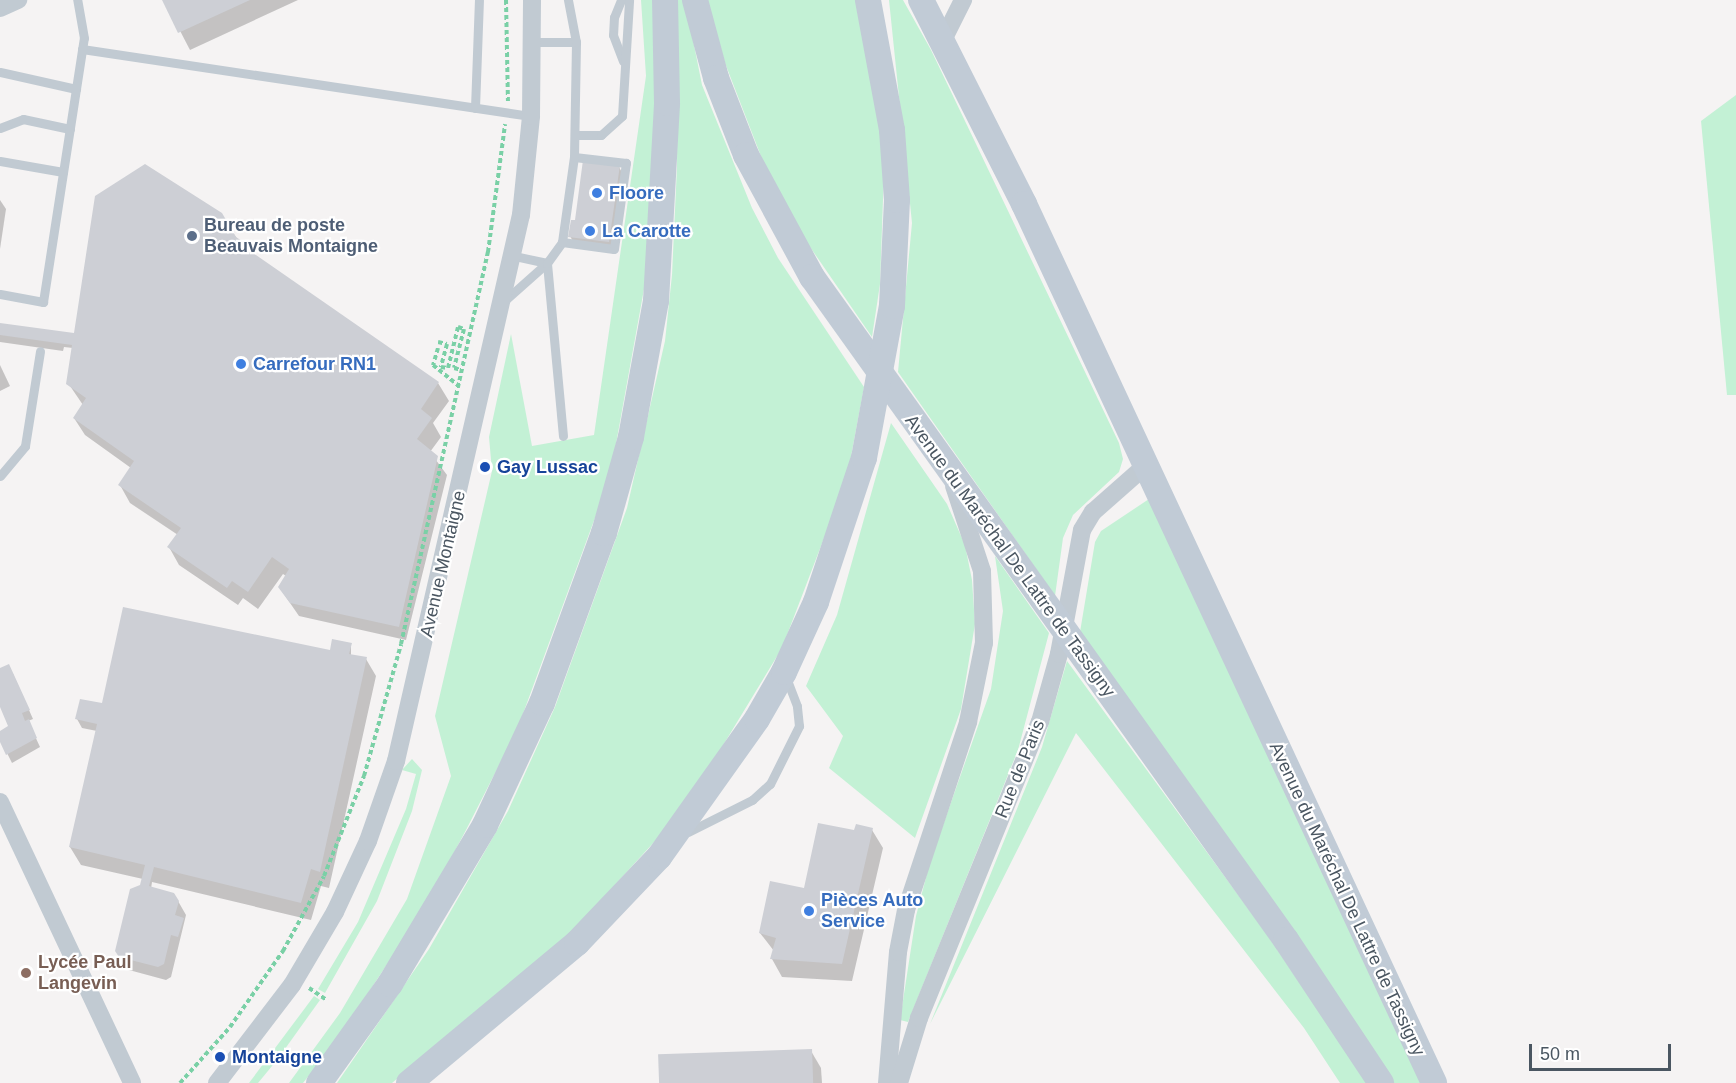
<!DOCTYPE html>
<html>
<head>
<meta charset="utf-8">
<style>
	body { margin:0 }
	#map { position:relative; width:1736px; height:1083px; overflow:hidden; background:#f5f3f3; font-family:Arial,sans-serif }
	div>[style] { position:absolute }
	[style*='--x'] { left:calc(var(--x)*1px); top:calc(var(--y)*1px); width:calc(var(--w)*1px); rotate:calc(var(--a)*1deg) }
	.green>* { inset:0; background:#c3f1d5 }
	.shadow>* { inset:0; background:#0003 }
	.building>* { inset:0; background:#cdcfd5; transform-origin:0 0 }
	.path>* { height:4px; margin-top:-2px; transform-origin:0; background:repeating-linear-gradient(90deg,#7ad0a6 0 4.5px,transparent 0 7.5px) }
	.service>* { height:9px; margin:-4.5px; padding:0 4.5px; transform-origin:4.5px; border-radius:4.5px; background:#c1cad2 }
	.minor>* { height:18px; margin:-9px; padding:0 9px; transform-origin:9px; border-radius:9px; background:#c1cad2 }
	.secondary>* { height:26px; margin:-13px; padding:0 13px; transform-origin:13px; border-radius:13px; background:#c1cbd6 }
	.dots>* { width:16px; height:16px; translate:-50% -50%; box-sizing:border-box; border:3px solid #fff; border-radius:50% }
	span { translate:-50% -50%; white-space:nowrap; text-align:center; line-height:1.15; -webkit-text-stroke:4.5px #fff; paint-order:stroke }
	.shop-label { font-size:18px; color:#366cbe; font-weight:700 }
	.left { translate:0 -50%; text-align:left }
	.service-label { font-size:18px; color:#4e5e75; font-weight:700 }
	.transit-label { font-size:18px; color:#164399; font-weight:700 }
	.street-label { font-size:18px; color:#4a5661 }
	.education-label { font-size:18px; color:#785e54; font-weight:700 }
	.scale { position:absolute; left:1529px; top:1044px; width:142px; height:27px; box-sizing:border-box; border:3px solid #4a5661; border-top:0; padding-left:8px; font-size:18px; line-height:21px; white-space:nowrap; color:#4a5661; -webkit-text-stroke:4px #fff; paint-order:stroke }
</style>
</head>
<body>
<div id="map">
	<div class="green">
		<i style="clip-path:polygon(641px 0,654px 0,657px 103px,646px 278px,610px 477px,517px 730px,466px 830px,425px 907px,337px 1040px,303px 1083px,289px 1083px,340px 1013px,407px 899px,451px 776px,435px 716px,492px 471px,489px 437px,511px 334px,532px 446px,594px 435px,646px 76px)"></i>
		<i style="clip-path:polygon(678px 0,685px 0,702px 85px,752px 208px,778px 258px,864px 387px,847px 478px,782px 648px,708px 770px,666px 829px,569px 935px,392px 1083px,337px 1083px,429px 949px,508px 811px,555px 707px,627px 508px,665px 341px,672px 275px,677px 167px)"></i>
		<i style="clip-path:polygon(707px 0,856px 0,879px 112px,884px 171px,880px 284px,872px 337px,797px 228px,769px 177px,725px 63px)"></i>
		<i style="clip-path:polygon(889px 0,903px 0,931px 50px,1119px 443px,1123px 459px,1119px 472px,1073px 515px,1063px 538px,1055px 596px,898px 372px,912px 223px)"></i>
		<i style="clip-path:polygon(1736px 95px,1736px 395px,1727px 395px,1701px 121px)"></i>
		<i style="clip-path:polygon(891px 423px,947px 504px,965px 545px,972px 580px,975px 624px,961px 709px,915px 838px,829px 768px,843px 736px,806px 686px,837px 615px)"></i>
		<i style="clip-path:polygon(1149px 499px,1422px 1083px,1392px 1083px,1080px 632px,1095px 542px,1101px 531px)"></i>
		<i style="clip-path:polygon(995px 556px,1049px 633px,1018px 750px,908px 1022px,900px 1020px,916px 916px,930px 862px,991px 689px,1003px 611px)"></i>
		<i style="clip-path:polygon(1067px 661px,1266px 933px,1367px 1083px,1340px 1083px,1304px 1028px,1076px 733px,930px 1024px,1042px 747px)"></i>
		<i style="clip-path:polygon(412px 759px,422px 770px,412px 811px,377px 901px,325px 993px,318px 989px,358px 922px,406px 809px,416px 774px,402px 770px)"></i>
		<i style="clip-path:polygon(314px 996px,320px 1000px,277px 1060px,258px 1083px,249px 1083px)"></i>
	</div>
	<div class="shadow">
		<i style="clip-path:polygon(164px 0,298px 0,190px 50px)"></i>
		<i style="clip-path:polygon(619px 167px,626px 180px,613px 250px,575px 245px,570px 236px,576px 222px)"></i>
		<i style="clip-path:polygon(0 200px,6px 209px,0 249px)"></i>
		<i style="clip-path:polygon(218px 213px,245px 249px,438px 383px,449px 401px,433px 423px,441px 437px,430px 452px,447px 475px,406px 640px,299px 616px,279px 587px,286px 576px,283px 574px,258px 609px,243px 598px,238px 605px,179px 565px,169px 547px,178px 535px,130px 503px,120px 485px,131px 468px,85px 435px,74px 418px,83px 405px,68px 383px,73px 348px,64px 347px,63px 351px,0 342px,0 324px,73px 334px)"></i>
		<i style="clip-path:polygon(0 365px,10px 386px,0 391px)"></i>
		<i style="clip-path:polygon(351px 645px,351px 656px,366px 659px,376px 676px,329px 888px,321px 886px,311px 920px,152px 882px,151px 889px,174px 894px,186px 915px,171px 977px,166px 980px,129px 970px,117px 950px,143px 879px,81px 865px,70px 847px,97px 731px,82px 728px,77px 719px,103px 704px)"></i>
		<i style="clip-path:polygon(0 670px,13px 674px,33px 719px,28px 721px,40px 747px,12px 763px,0 739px,0 732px,10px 727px,0 704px)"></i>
		<i style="clip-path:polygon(872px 830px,883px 848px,852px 981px,782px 977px,772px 959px,774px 951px,760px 933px,805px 890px,855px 832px)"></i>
		<i style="clip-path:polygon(811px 1051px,821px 1068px,822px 1083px,660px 1083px)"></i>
	</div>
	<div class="building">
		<i style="clip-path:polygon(162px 0,250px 0,178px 33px)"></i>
		<i style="clip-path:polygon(583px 160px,620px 165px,609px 242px,568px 237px,571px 220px,575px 220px)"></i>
		<i style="clip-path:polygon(145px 164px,222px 213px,236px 237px,245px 243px,243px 246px,439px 382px,421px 409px,432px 418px,417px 439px,438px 456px,399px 627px,290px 603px,278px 587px,289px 569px,272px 557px,248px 592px,232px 581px,227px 588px,167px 547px,181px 528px,118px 485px,134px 461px,73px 418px,86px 398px,66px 384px,72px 345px,0 335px,0 323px,74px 333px,95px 196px)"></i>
		<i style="clip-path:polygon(123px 607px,330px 650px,332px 639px,352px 643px,349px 654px,367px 657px,320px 872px,311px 869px,301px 903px,154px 867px,149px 886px,174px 893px,179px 901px,175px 915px,184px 918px,178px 937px,171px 935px,164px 964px,158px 967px,119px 957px,115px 951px,130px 889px,140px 885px,145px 865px,69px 847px,97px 724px,75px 719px,80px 699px,102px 703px)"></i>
		<i style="clip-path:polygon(9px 664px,30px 710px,22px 713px,25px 721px,29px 719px,37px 738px,6px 755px,0 742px,0 731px,8px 726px,0 707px,0 668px)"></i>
		<i style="clip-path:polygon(818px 823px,854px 830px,856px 824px,873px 828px,842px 964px,770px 959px,776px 938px,759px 933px,770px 881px,804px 888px)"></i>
		<i style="left:812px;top:1049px;width:34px;height:154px;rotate:88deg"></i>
	</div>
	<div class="path">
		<i style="--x:506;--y:0;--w:101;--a:88.9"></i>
		<i style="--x:438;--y:342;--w:9;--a:13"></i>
		<i style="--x:447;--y:344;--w:24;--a:105"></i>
		<i style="--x:441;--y:367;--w:7;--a:8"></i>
		<i style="--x:448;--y:368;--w:42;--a:-76.3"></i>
		<i style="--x:458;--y:327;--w:6;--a:18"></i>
		<i style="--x:464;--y:329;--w:40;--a:104.4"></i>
		<i style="--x:454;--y:368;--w:7;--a:16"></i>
		<i style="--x:438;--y:348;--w:18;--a:106"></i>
		<i style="--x:433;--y:365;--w:32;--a:39"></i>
		<i style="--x:309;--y:988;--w:22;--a:34"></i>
		<i style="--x:180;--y:1083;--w:75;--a:-48.2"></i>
		<i style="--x:230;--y:1027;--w:93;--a:-55.1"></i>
		<i style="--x:283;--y:951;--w:85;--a:-61.3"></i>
		<i style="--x:324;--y:876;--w:108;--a:-68.2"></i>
		<i style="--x:364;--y:776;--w:137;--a:-74.3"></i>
		<i style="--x:401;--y:644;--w:402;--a:-77.5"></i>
		<i style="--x:488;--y:252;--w:129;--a:-82.4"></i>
	</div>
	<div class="service">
		<i style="--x:621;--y:0;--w:18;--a:112"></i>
		<i style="--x:614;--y:17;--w:18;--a:93"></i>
		<i style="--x:613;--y:35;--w:28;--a:69"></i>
		<i style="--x:533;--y:42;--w:43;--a:0"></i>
		<i style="--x:82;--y:49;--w:454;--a:8.5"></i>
		<i style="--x:0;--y:72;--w:78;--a:12.6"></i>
		<i style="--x:475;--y:108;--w:108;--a:-87.9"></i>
		<i style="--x:0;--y:128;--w:25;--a:-21"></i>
		<i style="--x:23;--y:119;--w:48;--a:12"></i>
		<i style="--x:575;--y:135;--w:26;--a:0"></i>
		<i style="--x:601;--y:135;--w:28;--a:-42"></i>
		<i style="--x:622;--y:116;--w:116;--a:-86.5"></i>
		<i style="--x:0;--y:161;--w:64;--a:9.9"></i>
		<i style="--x:562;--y:242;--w:52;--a:7.7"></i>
		<i style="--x:614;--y:249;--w:87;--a:-82.1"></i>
		<i style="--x:626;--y:163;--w:52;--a:-173.4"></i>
		<i style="--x:0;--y:294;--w:44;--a:10.5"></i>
		<i style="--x:43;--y:302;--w:267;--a:-81.2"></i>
		<i style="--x:84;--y:38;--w:39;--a:-100"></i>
		<i style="--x:504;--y:301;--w:57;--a:-41.5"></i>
		<i style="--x:547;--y:263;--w:35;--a:-168"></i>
		<i style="--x:563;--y:436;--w:174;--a:-95.3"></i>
		<i style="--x:547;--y:263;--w:26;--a:-54"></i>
		<i style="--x:562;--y:242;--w:86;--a:-82"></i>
		<i style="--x:574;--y:157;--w:115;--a:-89"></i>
		<i style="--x:576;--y:42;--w:43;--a:-100.8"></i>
		<i style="--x:0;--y:476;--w:39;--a:-50"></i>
		<i style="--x:25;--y:446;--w:96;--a:-81"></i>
		<i style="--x:688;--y:832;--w:72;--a:-26.6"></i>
		<i style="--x:752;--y:800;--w:24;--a:-42"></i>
		<i style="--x:770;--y:784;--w:65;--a:-63.4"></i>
		<i style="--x:799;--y:726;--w:20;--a:-96"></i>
		<i style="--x:797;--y:706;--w:30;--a:-111"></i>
	</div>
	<div class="minor">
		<i style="--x:0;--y:8;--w:20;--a:-24"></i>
		<i style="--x:943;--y:40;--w:45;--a:-63.4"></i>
		<i style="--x:0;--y:802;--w:310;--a:64.8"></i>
		<i style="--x:217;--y:1083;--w:123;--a:-52.6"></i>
		<i style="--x:292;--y:985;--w:85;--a:-59.5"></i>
		<i style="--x:335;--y:912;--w:78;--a:-65.1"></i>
		<i style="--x:368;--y:841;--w:85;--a:-70.7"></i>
		<i style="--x:396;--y:761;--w:560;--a:-77.11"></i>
		<i style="--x:521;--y:215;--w:100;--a:-84.2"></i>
		<i style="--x:531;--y:116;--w:116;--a:-89.5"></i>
		<i style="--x:887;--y:1083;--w:131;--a:-85.2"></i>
		<i style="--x:898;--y:952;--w:43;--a:-79.2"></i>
		<i style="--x:906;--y:910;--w:198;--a:-71.7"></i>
		<i style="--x:968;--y:722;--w:81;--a:-78.6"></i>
		<i style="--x:984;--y:643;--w:72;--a:-91.6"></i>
		<i style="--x:982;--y:571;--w:89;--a:-108.2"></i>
		<i style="--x:899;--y:1083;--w:68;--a:-72.9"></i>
		<i style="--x:919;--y:1018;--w:320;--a:-67.8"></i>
		<i style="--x:1040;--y:722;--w:71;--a:-74.4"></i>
		<i style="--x:1059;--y:654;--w:126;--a:-79.5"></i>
		<i style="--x:1082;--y:530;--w:21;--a:-59"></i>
		<i style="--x:1093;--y:512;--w:68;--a:-41.4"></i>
	</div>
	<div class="secondary">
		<i style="--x:695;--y:0;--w:81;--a:74.9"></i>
		<i style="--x:716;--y:78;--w:83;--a:68.7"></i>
		<i style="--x:746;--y:155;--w:139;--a:61.6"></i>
		<i style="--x:812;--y:277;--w:815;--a:54.44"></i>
		<i style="--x:1286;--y:940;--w:172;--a:56.4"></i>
		<i style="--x:921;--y:0;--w:229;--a:63.2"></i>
		<i style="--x:1024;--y:204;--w:970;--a:64.99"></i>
		<i style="--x:319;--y:1083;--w:122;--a:-54.4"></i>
		<i style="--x:390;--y:984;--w:185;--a:-59.1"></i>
		<i style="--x:485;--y:825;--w:135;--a:-65"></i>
		<i style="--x:542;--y:703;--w:181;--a:-70"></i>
		<i style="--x:604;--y:533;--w:100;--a:-74.3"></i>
		<i style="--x:631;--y:437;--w:138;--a:-79.6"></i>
		<i style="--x:656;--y:301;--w:198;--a:-86.8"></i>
		<i style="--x:667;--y:103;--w:103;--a:-91.1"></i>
		<i style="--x:409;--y:1083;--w:219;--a:-39.8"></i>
		<i style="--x:577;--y:943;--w:119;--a:-46.4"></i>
		<i style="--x:659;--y:857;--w:169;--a:-54.6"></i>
		<i style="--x:757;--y:719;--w:54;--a:-60.1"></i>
		<i style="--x:784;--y:672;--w:77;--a:-65.4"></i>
		<i style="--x:816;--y:602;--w:152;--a:-71.6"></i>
		<i style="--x:864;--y:458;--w:155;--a:-79.6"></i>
		<i style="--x:892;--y:306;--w:106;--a:-87.3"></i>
		<i style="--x:897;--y:200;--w:70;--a:-94.1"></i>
		<i style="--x:892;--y:130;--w:132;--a:-100.5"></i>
	</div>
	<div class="dots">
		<i style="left:597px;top:193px;background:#3f7fe0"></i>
		<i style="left:590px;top:231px;background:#3f7fe0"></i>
		<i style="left:192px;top:236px;background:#5c6f8a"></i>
		<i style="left:241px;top:364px;background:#3f7fe0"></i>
		<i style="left:485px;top:467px;background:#1a4fb4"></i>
		<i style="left:809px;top:911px;background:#3f7fe0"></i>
		<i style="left:26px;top:973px;background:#8d6e63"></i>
		<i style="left:220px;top:1057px;background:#1a4fb4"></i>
	</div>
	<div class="shop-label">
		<span class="left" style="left:609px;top:193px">Floore</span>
		<span class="left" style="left:602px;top:231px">La Carotte</span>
		<span class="left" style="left:253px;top:364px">Carrefour RN1</span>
		<span class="left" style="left:821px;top:911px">Pièces Auto<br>Service</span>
	</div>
	<div class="service-label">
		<span class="left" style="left:204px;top:236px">Bureau de poste<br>Beauvais Montaigne</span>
	</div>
	<div class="transit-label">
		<span class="left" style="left:497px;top:467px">Gay Lussac</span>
		<span class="left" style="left:232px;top:1057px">Montaigne</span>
	</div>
	<div class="street-label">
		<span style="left:1010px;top:556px;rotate:54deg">Avenue du Maréchal De Lattre de Tassigny</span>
		<span style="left:443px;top:564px;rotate:-77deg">Avenue Montaigne</span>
		<span style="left:1020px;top:769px;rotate:-68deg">Rue de Paris</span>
		<span style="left:1347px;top:899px;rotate:65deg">Avenue du Maréchal De Lattre de Tassigny</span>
	</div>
	<div class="education-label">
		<span class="left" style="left:38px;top:973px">Lycée Paul<br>Langevin</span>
	</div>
	<div class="scale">50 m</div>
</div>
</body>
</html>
